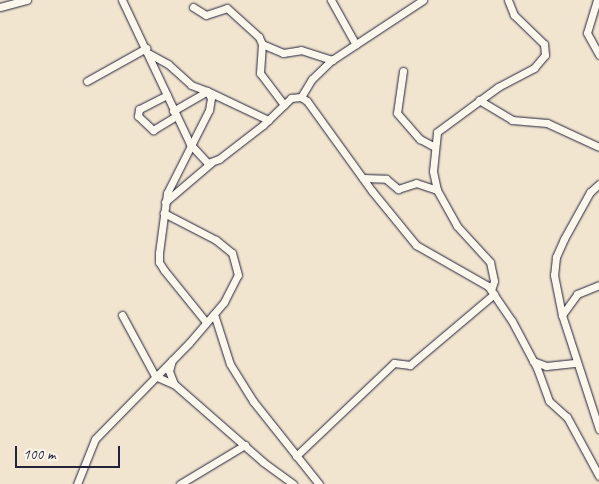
<!DOCTYPE html>
<html>
<head>
<meta charset="utf-8">
<style>
	body { margin:0 }
	#map { position:relative; width:599px; height:484px; overflow:hidden; background:#f2e5d0; font-family:Caveat,sans-serif }
	div>[style] { position:absolute }
	[style*='--x'] { left:calc(var(--x)*1px); top:calc(var(--y)*1px); width:calc(var(--w)*1px); rotate:calc(var(--a)*1deg) }
	.roads { filter:drop-shadow(0 0 1px #22223b) drop-shadow(0 0 1px #22223b) }
	.minor>* { height:7px; margin:-3.5px; padding:0 3.5px; transform-origin:3.5px; border-radius:3.5px; background:#fbf7ec }
	span { translate:-50% -50%; white-space:nowrap; text-align:center; line-height:1.15; -webkit-text-stroke:4px #fbf7ec; paint-order:stroke }
	.scale { position:absolute; left:15px; top:446px; width:105px; height:22px; box-sizing:border-box; border:2px solid #22223b; border-top:0; padding-left:6px; font-size:15px; line-height:18px; white-space:nowrap; color:#22223b; -webkit-text-stroke:4px #fbf7ec; paint-order:stroke }
</style>
</head>
<body>
<div id="map">
	<div class="roads">
		<div class="minor">
			<i style="--x:122;--y:0;--w:159;--a:64.7"></i>
			<i style="--x:190;--y:144;--w:26;--a:47"></i>
			<i style="--x:208;--y:163;--w:12;--a:-20"></i>
			<i style="--x:219;--y:159;--w:56;--a:-37.7"></i>
			<i style="--x:263;--y:125;--w:39;--a:-44"></i>
			<i style="--x:291;--y:98;--w:10;--a:-6"></i>
			<i style="--x:301;--y:97;--w:7;--a:34"></i>
			<i style="--x:307;--y:101;--w:111;--a:54.2"></i>
			<i style="--x:372;--y:191;--w:70;--a:50.8"></i>
			<i style="--x:416;--y:245;--w:83;--a:29.7"></i>
			<i style="--x:488;--y:286;--w:42;--a:55.6"></i>
			<i style="--x:512;--y:321;--w:53;--a:62"></i>
			<i style="--x:537;--y:368;--w:35;--a:70"></i>
			<i style="--x:549;--y:401;--w:24;--a:42"></i>
			<i style="--x:567;--y:417;--w:67;--a:61.5"></i>
			<i style="--x:331;--y:0;--w:51;--a:60.9"></i>
			<i style="--x:597;--y:0;--w:34;--a:107"></i>
			<i style="--x:587;--y:33;--w:25;--a:61"></i>
			<i style="--x:0;--y:7;--w:28;--a:-15"></i>
			<i style="--x:193;--y:7;--w:15;--a:32"></i>
			<i style="--x:206;--y:15;--w:22;--a:-18"></i>
			<i style="--x:227;--y:8;--w:43;--a:42.2"></i>
			<i style="--x:259;--y:37;--w:8;--a:67"></i>
			<i style="--x:262;--y:44;--w:29;--a:94"></i>
			<i style="--x:260;--y:73;--w:40;--a:53"></i>
			<i style="--x:262;--y:44;--w:23;--a:23"></i>
			<i style="--x:283;--y:53;--w:18;--a:-9"></i>
			<i style="--x:301;--y:50;--w:33;--a:18"></i>
			<i style="--x:148;--y:53;--w:23;--a:29"></i>
			<i style="--x:168;--y:64;--w:31;--a:42"></i>
			<i style="--x:191;--y:85;--w:17;--a:21"></i>
			<i style="--x:207;--y:91;--w:8;--a:60"></i>
			<i style="--x:211;--y:98;--w:12;--a:99"></i>
			<i style="--x:209;--y:110;--w:93;--a:116.8"></i>
			<i style="--x:167;--y:193;--w:61;--a:97.6"></i>
			<i style="--x:159;--y:253;--w:9;--a:90"></i>
			<i style="--x:159;--y:262;--w:9;--a:58"></i>
			<i style="--x:164;--y:270;--w:67;--a:51.1"></i>
			<i style="--x:403;--y:71;--w:42;--a:98.1"></i>
			<i style="--x:397;--y:113;--w:35;--a:49"></i>
			<i style="--x:420;--y:139;--w:15;--a:28"></i>
			<i style="--x:87;--y:81;--w:68;--a:-29.2"></i>
			<i style="--x:167;--y:95;--w:31;--a:153"></i>
			<i style="--x:139;--y:109;--w:7;--a:98"></i>
			<i style="--x:138;--y:116;--w:21;--a:43"></i>
			<i style="--x:153;--y:130;--w:27;--a:-31"></i>
			<i style="--x:301;--y:97;--w:21;--a:-59"></i>
			<i style="--x:312;--y:79;--w:28;--a:-44"></i>
			<i style="--x:332;--y:60;--w:109;--a:-33.4"></i>
			<i style="--x:479;--y:100;--w:39;--a:31"></i>
			<i style="--x:512;--y:120;--w:35;--a:5"></i>
			<i style="--x:547;--y:123;--w:57;--a:24.8"></i>
			<i style="--x:173;--y:111;--w:39;--a:-30"></i>
			<i style="--x:207;--y:91;--w:68;--a:25.4"></i>
			<i style="--x:363;--y:178;--w:23;--a:2"></i>
			<i style="--x:386;--y:179;--w:16;--a:40"></i>
			<i style="--x:398;--y:189;--w:19;--a:-18"></i>
			<i style="--x:416;--y:183;--w:22;--a:18"></i>
			<i style="--x:437;--y:190;--w:41;--a:60.9"></i>
			<i style="--x:457;--y:226;--w:49;--a:47.5"></i>
			<i style="--x:490;--y:262;--w:19;--a:78"></i>
			<i style="--x:494;--y:281;--w:9;--a:108"></i>
			<i style="--x:599;--y:184;--w:12;--a:138"></i>
			<i style="--x:590;--y:192;--w:54;--a:119"></i>
			<i style="--x:564;--y:239;--w:20;--a:114"></i>
			<i style="--x:556;--y:257;--w:18;--a:96"></i>
			<i style="--x:554;--y:275;--w:41;--a:78.7"></i>
			<i style="--x:562;--y:315;--w:120;--a:72"></i>
			<i style="--x:437;--y:190;--w:19;--a:-102"></i>
			<i style="--x:433;--y:171;--w:39;--a:-84"></i>
			<i style="--x:437;--y:132;--w:76;--a:-36.4"></i>
			<i style="--x:498;--y:87;--w:41;--a:-27.8"></i>
			<i style="--x:534;--y:68;--w:17;--a:-50"></i>
			<i style="--x:545;--y:55;--w:11;--a:-95"></i>
			<i style="--x:544;--y:44;--w:42;--a:-136"></i>
			<i style="--x:514;--y:15;--w:16;--a:-112"></i>
			<i style="--x:165;--y:202;--w:60;--a:-40.3"></i>
			<i style="--x:214;--y:314;--w:52;--a:72.3"></i>
			<i style="--x:230;--y:364;--w:44;--a:58.1"></i>
			<i style="--x:253;--y:401;--w:106;--a:51.5"></i>
			<i style="--x:122;--y:315;--w:69;--a:61.6"></i>
			<i style="--x:155;--y:376;--w:20;--a:24"></i>
			<i style="--x:562;--y:315;--w:26;--a:-54"></i>
			<i style="--x:577;--y:294;--w:24;--a:-22"></i>
			<i style="--x:172;--y:360;--w:11;--a:105"></i>
			<i style="--x:169;--y:371;--w:14;--a:69"></i>
			<i style="--x:174;--y:384;--w:118;--a:41.2"></i>
			<i style="--x:263;--y:462;--w:37;--a:36"></i>
			<i style="--x:533;--y:361;--w:14;--a:21"></i>
			<i style="--x:546;--y:366;--w:31;--a:-6"></i>
			<i style="--x:296;--y:456;--w:135;--a:-43.5"></i>
			<i style="--x:394;--y:363;--w:16;--a:7"></i>
			<i style="--x:410;--y:365;--w:110;--a:-40.2"></i>
			<i style="--x:77;--y:484;--w:48;--a:-68.2"></i>
			<i style="--x:95;--y:439;--w:134;--a:-45.6"></i>
			<i style="--x:189;--y:343;--w:54;--a:-49.5"></i>
			<i style="--x:224;--y:302;--w:30;--a:-63"></i>
			<i style="--x:238;--y:275;--w:23;--a:-105"></i>
			<i style="--x:232;--y:253;--w:21;--a:-141"></i>
			<i style="--x:216;--y:240;--w:59;--a:-152.6"></i>
			<i style="--x:180;--y:484;--w:76;--a:-31"></i>
		</div>
	</div>
	<div class="scale">100 m</div>
</div>
</body>
</html>
